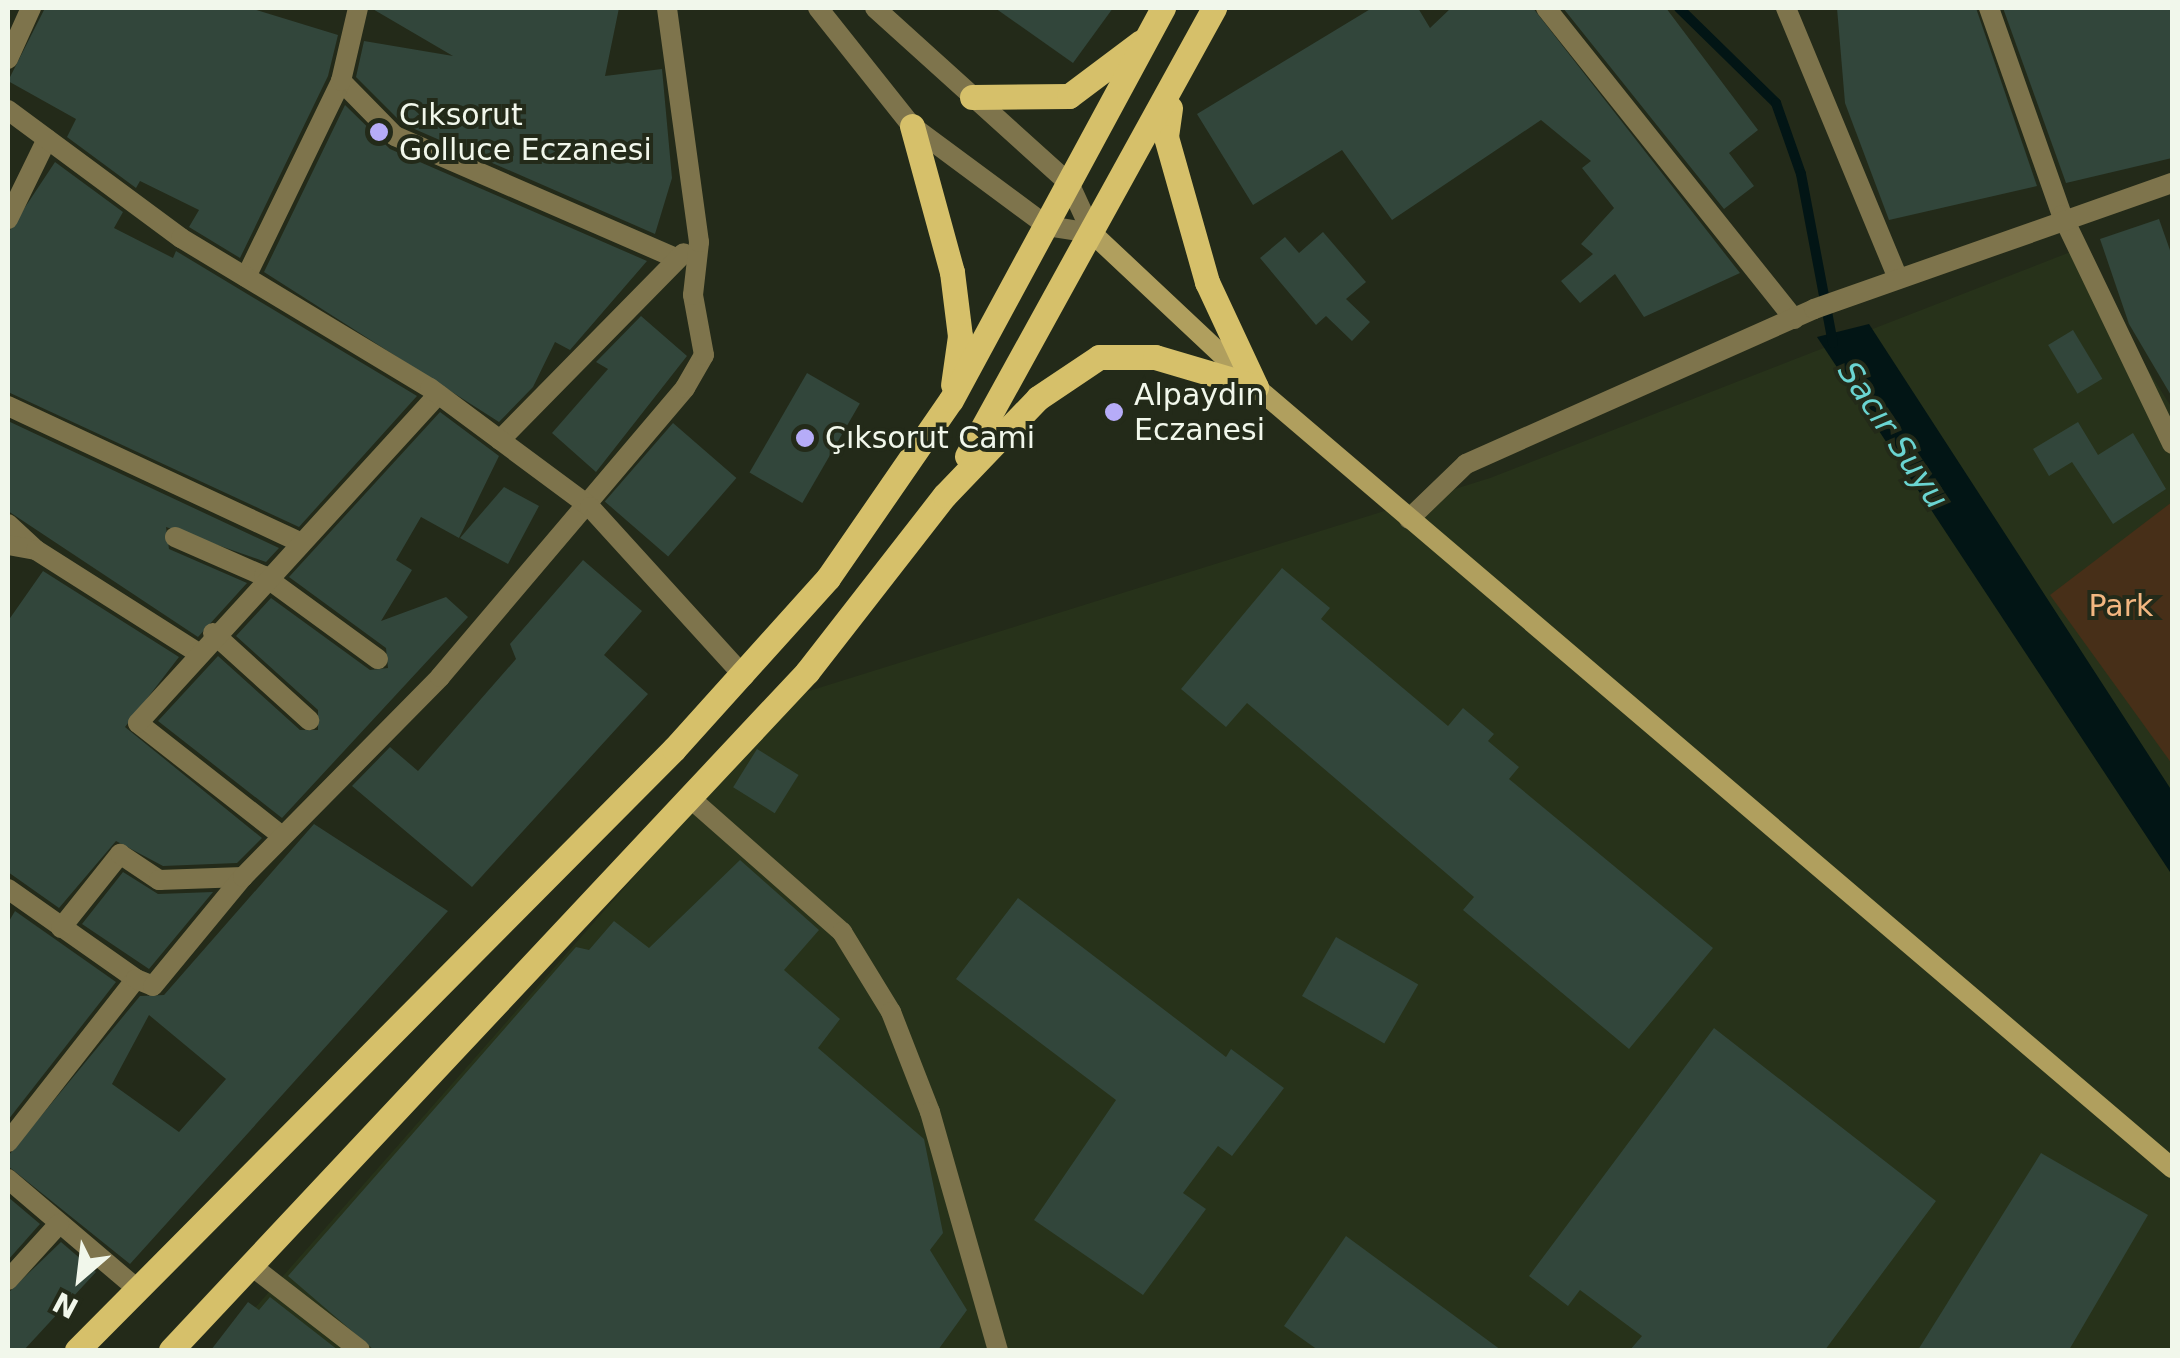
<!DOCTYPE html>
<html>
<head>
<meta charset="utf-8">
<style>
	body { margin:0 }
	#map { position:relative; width:2180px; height:1358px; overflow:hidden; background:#232a19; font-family:"DejaVu Sans",sans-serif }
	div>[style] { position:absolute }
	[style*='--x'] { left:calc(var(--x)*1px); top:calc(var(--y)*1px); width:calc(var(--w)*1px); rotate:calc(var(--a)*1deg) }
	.built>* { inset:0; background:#27321a }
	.green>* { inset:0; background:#472f18 }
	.water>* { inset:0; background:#021515 }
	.stream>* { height:10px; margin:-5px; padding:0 5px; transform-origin:5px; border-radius:5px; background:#021515 }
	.building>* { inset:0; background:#32463b; transform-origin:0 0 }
	.minor>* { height:20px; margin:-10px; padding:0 10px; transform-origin:10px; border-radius:10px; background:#7e744c }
	.tertiary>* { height:20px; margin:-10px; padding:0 10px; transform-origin:10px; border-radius:10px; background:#7e744c }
	.secondary>* { height:20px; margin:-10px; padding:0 10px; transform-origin:10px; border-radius:10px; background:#b09f5e }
	.primary>* { height:25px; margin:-12.5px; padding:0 12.5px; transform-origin:12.5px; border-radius:12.5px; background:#d6c06a }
	.dots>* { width:28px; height:28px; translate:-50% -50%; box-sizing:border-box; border:5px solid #232a19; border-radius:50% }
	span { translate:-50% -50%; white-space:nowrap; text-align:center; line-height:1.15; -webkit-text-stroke:8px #232a19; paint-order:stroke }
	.poi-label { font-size:30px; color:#f1f7eb }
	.left { translate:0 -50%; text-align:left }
	.park-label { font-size:30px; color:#f3b781 }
	.water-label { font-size:32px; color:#6ad4d1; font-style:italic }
	.frame { position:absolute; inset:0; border:10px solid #f1f7eb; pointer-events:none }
	.north { position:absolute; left:30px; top:1228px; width:100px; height:100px; -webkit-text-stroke:8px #232a19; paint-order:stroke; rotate:208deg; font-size:28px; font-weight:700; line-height:40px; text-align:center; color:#f1f7eb }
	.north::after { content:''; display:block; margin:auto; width:35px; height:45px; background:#f1f7eb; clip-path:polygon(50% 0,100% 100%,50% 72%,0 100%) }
</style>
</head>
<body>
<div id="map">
	<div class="built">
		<i style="clip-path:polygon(2073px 251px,2172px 408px,2172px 1350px,218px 1350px,793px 696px,1490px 478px)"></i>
	</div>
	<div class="green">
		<i style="clip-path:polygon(2172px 502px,2172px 764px,2050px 595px)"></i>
	</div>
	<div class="water">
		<i style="clip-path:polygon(1869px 324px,2172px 791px,2172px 875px,1817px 337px)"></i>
	</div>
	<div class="stream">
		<i style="--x:1679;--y:8;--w:136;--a:44.4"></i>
		<i style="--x:1776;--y:103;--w:75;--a:70.6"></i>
		<i style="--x:1801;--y:174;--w:172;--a:79.3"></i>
	</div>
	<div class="building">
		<i style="clip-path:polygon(45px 8px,250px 8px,338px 35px,328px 76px,240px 258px,189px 227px,199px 210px,140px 181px,136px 188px,67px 137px,76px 119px,8px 81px)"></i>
		<i style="clip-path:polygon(371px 8px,619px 8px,605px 76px,662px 69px,672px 178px,655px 234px,403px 124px,356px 77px,364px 41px,453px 56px)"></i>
		<i style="clip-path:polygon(995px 8px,1113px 8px,1073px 63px)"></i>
		<i style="clip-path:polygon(1372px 8px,1418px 8px,1430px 28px,1451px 8px,1533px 8px,1740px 273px,1644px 317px,1615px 274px,1580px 303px,1561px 281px,1593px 254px,1581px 244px,1614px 208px,1582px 168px,1591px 161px,1541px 120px,1392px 220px,1342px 150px,1253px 205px,1197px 114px)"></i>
		<i style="clip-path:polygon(1563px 8px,1666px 8px,1758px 130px,1729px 153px,1754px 186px,1724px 209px)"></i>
		<i style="clip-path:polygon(1837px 8px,1976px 8px,2037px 186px,1889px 220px,1845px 103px)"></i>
		<i style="clip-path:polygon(2003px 8px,2172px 8px,2172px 158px,2066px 183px)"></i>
		<i style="clip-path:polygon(345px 105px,390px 149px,647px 261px,570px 350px,555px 342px,533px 387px,499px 422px,264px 272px)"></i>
		<i style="clip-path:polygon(55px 162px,123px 212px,114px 228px,173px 258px,176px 251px,417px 396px,299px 527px,8px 392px,8px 233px)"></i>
		<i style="clip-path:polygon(2159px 219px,2172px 256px,2172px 397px,2129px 324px,2100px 239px)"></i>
		<i style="clip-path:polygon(1323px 232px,1366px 282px,1346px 299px,1370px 322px,1352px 341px,1326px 316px,1316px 325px,1260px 258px,1285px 237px,1299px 253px)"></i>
		<i style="clip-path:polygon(641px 316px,687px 356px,596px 472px,552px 433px,608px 369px,596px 362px)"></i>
		<i style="left:2073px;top:330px;width:57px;height:29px;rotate:59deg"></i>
		<i style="left:807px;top:373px;width:61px;height:115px;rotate:30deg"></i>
		<i style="clip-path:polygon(440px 412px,499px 456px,459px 538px,421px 517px,396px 560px,412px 570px,381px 621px,446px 597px,468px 617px,282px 818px,158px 721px,218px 656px,300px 730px,318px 730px,318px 710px,236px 636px,271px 598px,370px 670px,388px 668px,386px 648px,289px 577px)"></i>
		<i style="clip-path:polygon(8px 421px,279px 548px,266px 562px,166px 527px,169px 549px,247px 583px,198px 637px,8px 511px)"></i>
		<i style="clip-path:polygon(2078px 422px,2098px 455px,2133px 433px,2166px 489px,2113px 524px,2072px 462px,2049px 476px,2033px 449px)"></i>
		<i style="left:673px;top:423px;width:84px;height:104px;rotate:41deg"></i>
		<i style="clip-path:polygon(504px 487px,539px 506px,508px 564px,460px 538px)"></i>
		<i style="clip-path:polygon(583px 560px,642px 611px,604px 655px,648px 694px,472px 887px,352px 786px,390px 747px,418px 771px,516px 659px,510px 644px)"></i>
		<i style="clip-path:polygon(1282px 568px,1330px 608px,1321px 619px,1448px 726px,1463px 708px,1494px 734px,1488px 741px,1519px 767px,1509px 779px,1713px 948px,1629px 1049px,1463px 910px,1474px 897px,1247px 703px,1226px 727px,1181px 689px)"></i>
		<i style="clip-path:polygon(43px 571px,179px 657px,125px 727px,262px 838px,237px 863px,163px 866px,116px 841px,59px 908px,8px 872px,8px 621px)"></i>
		<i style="left:757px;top:749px;width:49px;height:45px;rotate:32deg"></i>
		<i style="clip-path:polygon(evenodd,314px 824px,448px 911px,130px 1264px,8px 1166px,8px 1156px,140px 996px,164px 995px,314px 824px,149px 1015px,226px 1079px,179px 1132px,112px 1084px,149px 1015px)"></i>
		<i style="clip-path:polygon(740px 860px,819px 930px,784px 970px,840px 1019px,818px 1048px,924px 1139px,943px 1233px,930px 1250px,967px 1310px,938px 1350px,374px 1350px,288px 1276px,576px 947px,589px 950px,614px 921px,649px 948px)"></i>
		<i style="clip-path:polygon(123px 872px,158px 894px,213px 892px,149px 969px,82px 924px)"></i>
		<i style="clip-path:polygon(1018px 898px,1226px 1057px,1231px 1049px,1284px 1088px,1232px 1156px,1218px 1146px,1183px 1193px,1206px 1209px,1143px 1295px,1034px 1220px,1116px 1100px,956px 979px)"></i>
		<i style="clip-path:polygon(15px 911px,116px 982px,8px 1120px,8px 923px)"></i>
		<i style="left:1336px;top:937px;width:95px;height:68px;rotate:30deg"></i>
		<i style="clip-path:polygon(1714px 1028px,1936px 1201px,1825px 1350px,1630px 1350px,1642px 1336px,1580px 1290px,1568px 1306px,1529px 1276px)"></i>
		<i style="clip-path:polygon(2041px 1153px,2148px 1215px,2069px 1350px,1918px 1350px)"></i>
		<i style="clip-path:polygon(8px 1197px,40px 1224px,8px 1260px)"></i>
		<i style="clip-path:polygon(1346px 1236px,1501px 1350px,1318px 1350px,1284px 1326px)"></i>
		<i style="clip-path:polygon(61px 1242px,96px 1272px,24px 1350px,8px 1350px,8px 1293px)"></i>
		<i style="clip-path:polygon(270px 1297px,338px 1350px,211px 1350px,248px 1302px,259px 1310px)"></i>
	</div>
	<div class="minor">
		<i style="--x:1546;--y:8;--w:398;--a:51.4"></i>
		<i style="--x:1786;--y:8;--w:293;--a:67.5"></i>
		<i style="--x:1989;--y:8;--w:219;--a:70.6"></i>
		<i style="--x:2062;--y:215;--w:254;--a:64.3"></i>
		<i style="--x:8;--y:59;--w:56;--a:-65.7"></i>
		<i style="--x:341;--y:81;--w:77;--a:45.5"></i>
		<i style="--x:395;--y:136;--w:306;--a:23.5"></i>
		<i style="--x:8;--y:219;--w:89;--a:-64"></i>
		<i style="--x:246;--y:277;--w:218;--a:-64.1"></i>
		<i style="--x:341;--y:81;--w:75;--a:-76.9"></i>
		<i style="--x:8;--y:406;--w:319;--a:25"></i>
		<i style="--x:500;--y:440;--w:262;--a:-45.5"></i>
		<i style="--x:8;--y:524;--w:38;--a:43"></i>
		<i style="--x:175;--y:537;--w:97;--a:23.7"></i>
		<i style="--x:264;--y:576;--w:141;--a:36.1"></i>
		<i style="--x:8;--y:545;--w:28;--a:10"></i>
		<i style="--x:36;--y:550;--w:188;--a:32.4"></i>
		<i style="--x:213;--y:633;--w:130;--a:42.2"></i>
		<i style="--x:690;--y:798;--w:203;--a:41.4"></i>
		<i style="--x:842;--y:932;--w:94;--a:58.5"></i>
		<i style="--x:891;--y:1012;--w:107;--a:68.7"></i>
		<i style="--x:930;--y:1112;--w:248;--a:74.1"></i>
		<i style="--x:282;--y:836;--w:183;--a:-141.9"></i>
		<i style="--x:138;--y:723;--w:445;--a:-47.6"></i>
		<i style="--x:8;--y:889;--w:156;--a:35.1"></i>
		<i style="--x:61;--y:928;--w:95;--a:-51.4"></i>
		<i style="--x:120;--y:854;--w:47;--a:33.7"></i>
		<i style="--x:159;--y:880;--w:84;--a:-2"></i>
		<i style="--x:8;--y:1142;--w:207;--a:-51.9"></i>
		<i style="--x:136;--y:979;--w:18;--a:22"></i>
		<i style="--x:153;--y:986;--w:141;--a:-50.5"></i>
		<i style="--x:243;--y:877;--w:281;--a:-45.4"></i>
		<i style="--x:440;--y:677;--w:379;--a:-49.7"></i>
		<i style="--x:685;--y:388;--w:38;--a:-60"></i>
		<i style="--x:704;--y:355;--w:61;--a:-100.4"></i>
		<i style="--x:693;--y:295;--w:53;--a:-83.5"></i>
		<i style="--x:699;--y:242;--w:236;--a:-97.8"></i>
		<i style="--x:8;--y:1179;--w:167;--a:40.4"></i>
		<i style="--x:253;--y:1267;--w:135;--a:37.8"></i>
		<i style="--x:8;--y:1280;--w:76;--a:-47.7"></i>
	</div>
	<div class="tertiary">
		<i style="--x:818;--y:8;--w:151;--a:51.5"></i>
		<i style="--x:912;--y:126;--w:168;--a:36.5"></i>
		<i style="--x:1047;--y:226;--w:46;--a:8.8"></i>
		<i style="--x:875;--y:8;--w:261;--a:42.1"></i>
		<i style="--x:1069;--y:183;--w:55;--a:65.3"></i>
		<i style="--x:8;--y:110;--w:215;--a:36.5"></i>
		<i style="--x:181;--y:238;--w:291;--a:31.1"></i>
		<i style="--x:430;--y:388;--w:199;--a:36.6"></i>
		<i style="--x:590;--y:507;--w:229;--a:47.7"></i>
		<i style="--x:1409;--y:519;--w:79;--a:-44"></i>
		<i style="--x:1466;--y:464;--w:381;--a:-24"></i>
		<i style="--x:1814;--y:309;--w:380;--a:-19.4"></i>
	</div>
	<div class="secondary">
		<i style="--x:1092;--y:233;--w:225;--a:43.2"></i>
		<i style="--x:1256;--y:387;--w:1204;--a:40.45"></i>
	</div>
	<div class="primary">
		<i style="--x:972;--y:97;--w:97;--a:-0.6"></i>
		<i style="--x:1069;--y:96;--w:90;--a:-36.9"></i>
		<i style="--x:1170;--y:108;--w:29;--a:98"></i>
		<i style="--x:1166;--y:137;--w:151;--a:74.2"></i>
		<i style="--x:1207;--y:282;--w:116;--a:65"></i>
		<i style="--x:912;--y:126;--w:151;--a:74.7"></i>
		<i style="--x:952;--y:272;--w:64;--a:82.9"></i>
		<i style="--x:960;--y:336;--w:49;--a:98.1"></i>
		<i style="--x:967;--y:456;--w:512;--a:-61.13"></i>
		<i style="--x:77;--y:1350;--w:847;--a:-45.19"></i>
		<i style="--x:674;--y:749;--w:230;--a:-48"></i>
		<i style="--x:828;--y:578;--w:216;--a:-55.4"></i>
		<i style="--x:951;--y:400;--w:446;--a:-61.6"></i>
		<i style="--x:171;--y:1350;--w:930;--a:-46.83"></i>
		<i style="--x:807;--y:672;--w:224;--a:-52.1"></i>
		<i style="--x:945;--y:495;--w:134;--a:-46.2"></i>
		<i style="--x:1038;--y:398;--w:73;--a:-33.9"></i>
		<i style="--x:1099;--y:357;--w:56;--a:0"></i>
		<i style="--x:1155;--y:357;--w:105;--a:16.5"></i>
	</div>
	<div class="dots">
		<i style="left:379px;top:132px;background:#b6acf8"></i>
		<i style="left:1114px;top:412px;background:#b6acf8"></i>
		<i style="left:805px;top:438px;background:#b6acf8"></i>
	</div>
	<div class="poi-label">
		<span class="left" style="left:399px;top:132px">Cıksorut<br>Golluce Eczanesi</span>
		<span class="left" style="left:1134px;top:412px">Alpaydın<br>Eczanesi</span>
		<span class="left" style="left:825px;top:438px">Çıksorut Cami</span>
	</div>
	<div class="park-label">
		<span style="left:2121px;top:606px">Park</span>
	</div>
	<div class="water-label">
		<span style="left:1893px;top:435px;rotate:56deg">Sacır Suyu</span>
	</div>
	<div class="frame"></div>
	<div class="north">N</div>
</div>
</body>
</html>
